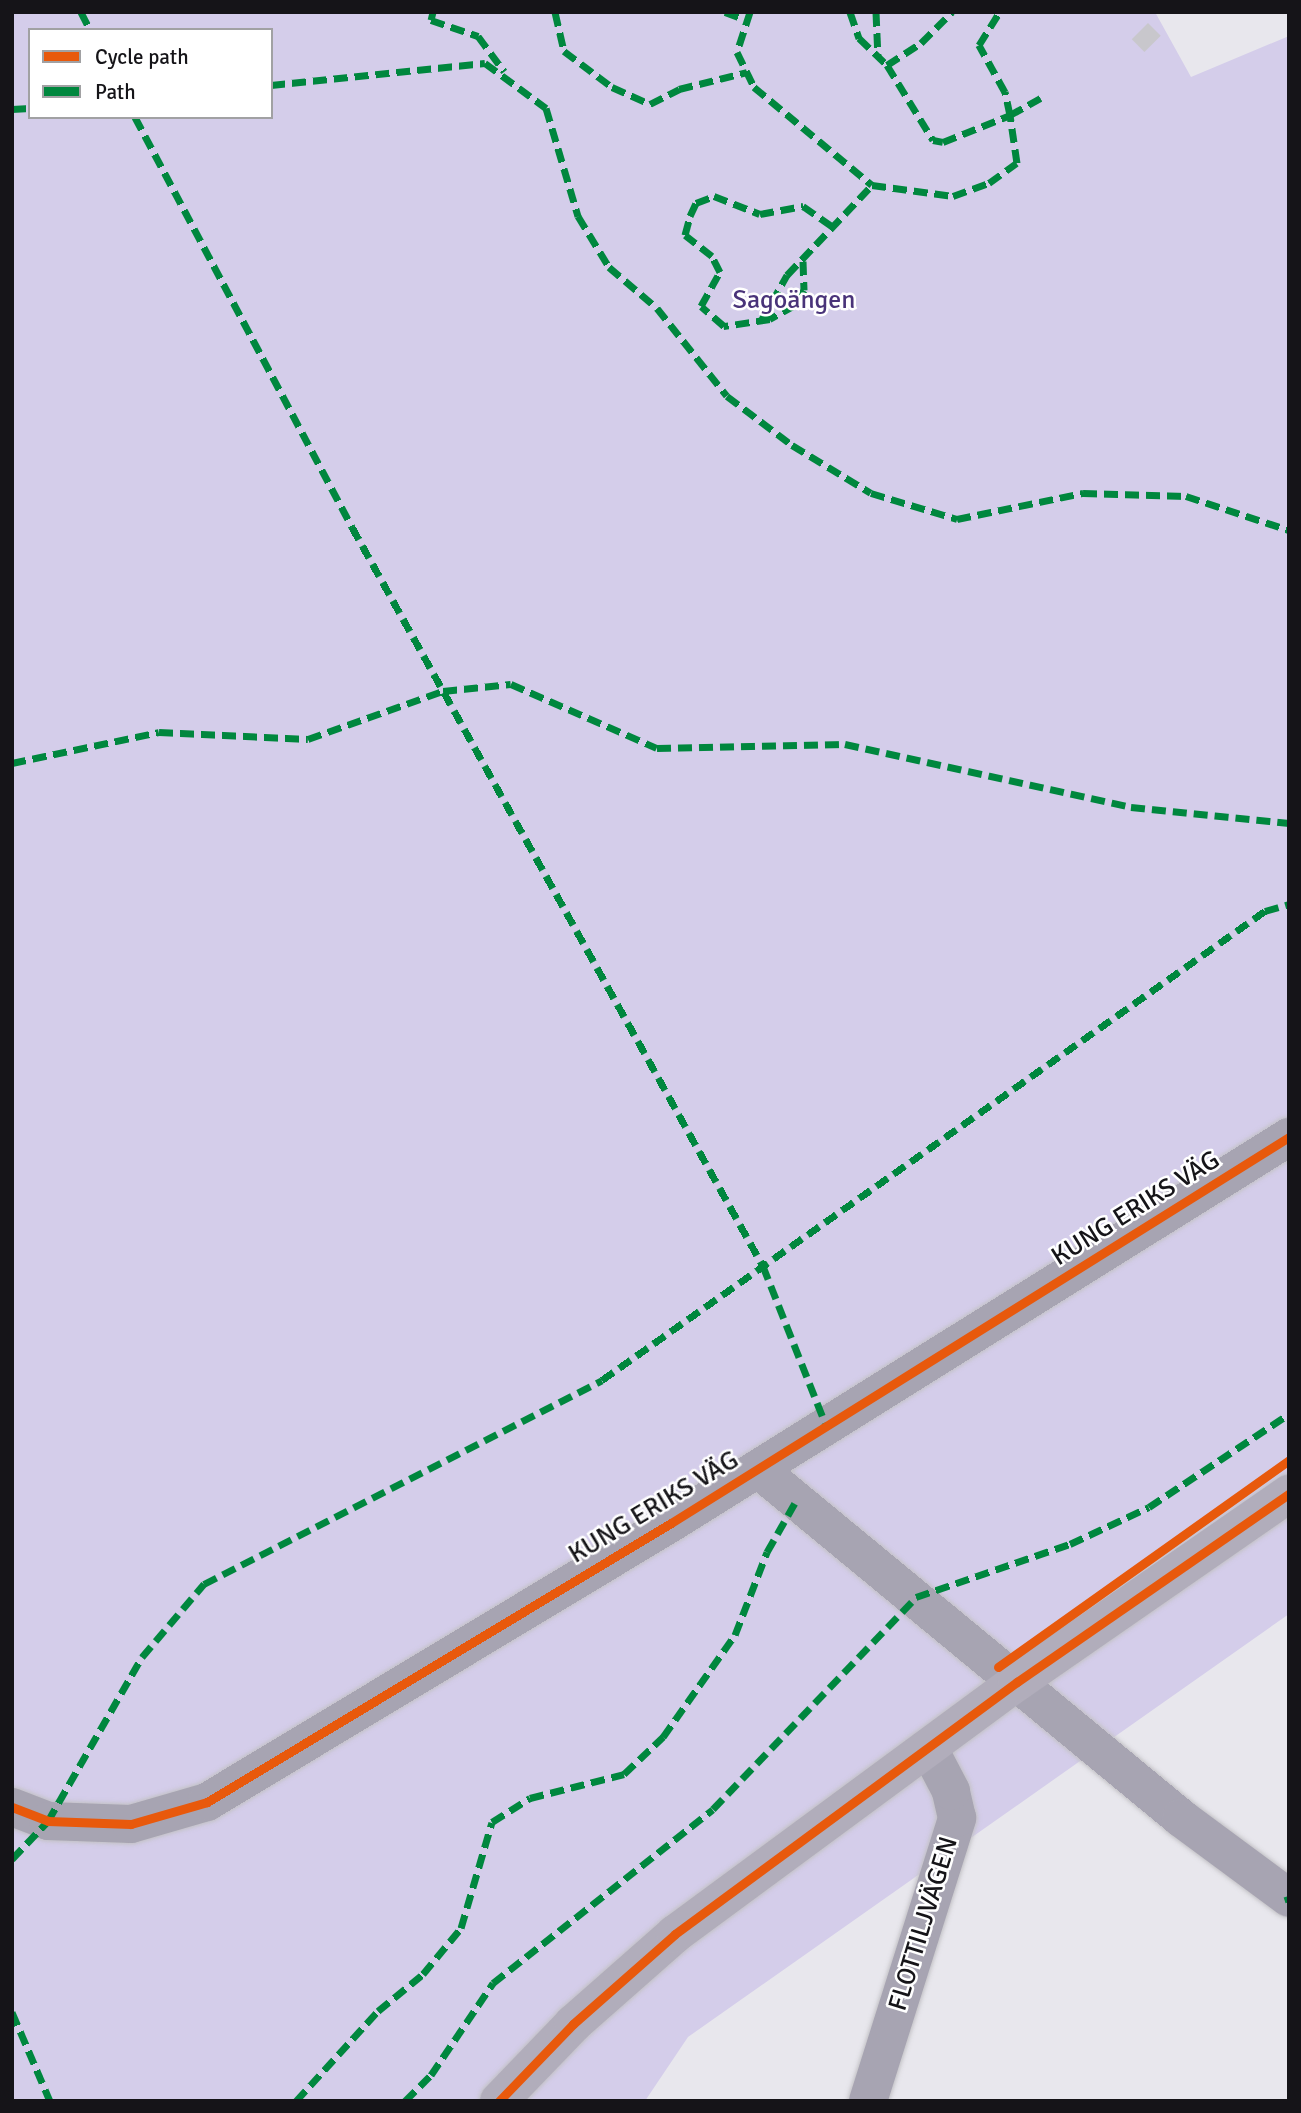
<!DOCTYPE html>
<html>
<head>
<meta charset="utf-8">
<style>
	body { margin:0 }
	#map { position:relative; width:1301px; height:2113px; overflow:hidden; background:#e8e7ed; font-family:Signika,sans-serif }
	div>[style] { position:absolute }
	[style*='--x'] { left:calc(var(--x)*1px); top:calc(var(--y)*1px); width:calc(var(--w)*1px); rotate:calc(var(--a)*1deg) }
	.green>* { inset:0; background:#d4cdea }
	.building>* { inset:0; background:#c8c7cc; transform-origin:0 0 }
	.roads { filter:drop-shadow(0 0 2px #c3c2c6) drop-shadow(0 0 2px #c3c2c6) }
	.street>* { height:38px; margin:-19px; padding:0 19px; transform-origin:19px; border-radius:19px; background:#a7a4b2 }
	.secondary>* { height:38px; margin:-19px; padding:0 19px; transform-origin:19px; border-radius:19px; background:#b1adbb }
	.quiet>* { height:7px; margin-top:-3.5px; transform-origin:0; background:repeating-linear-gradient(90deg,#00873e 0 14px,transparent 0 21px) }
	.cycleway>* { height:9px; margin:-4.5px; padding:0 4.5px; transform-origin:4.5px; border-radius:4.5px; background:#e8590c }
	span { translate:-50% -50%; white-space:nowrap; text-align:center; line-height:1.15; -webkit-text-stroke:5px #fff; paint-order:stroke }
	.park-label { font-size:26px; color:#493379 }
	.street-label { font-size:26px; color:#151418 }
	.frame { position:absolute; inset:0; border:14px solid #151418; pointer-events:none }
	.legend { position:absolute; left:28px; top:28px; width:245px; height:91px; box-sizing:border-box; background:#fff; border:2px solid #a1a1a3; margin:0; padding:9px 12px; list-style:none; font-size:21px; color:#151418 }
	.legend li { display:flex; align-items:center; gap:14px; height:35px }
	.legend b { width:35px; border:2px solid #a1a1a3 }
</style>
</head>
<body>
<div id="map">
	<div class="green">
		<i style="clip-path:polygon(evenodd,12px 12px,1155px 12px,1191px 77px,1289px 36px,1289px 1614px,688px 2037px,645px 2101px,12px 2101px,12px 12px,30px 30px,271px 30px,271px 117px,30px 117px,30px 30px)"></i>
	</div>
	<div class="building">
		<i style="left:1148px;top:23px;width:18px;height:23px;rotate:45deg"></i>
	</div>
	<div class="roads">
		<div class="street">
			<i style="--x:758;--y:1469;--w:548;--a:39.52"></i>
			<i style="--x:1181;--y:1818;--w:134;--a:36.5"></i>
			<i style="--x:12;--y:1807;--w:39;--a:21"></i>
			<i style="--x:48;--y:1821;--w:83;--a:2.1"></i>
			<i style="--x:131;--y:1824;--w:79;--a:-16.1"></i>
			<i style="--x:207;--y:1802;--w:541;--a:-31.02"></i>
			<i style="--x:671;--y:1523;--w:729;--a:-31.99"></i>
			<i style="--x:868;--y:2101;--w:297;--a:-72.5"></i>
			<i style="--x:957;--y:1818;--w:28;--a:-103"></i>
			<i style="--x:951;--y:1791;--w:47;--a:-117.6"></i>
		</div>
		<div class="secondary">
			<i style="--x:499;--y:2101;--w:107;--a:-46.1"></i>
			<i style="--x:573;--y:2024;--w:136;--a:-41.4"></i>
			<i style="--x:675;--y:1934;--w:425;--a:-36.4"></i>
			<i style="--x:1017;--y:1682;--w:331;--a:-34.7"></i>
		</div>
	</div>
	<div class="quiet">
		<i style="--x:81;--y:12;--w:20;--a:63"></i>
		<i style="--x:433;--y:12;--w:8;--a:104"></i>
		<i style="--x:431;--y:20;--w:50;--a:18.8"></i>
		<i style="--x:478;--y:36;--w:44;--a:53.4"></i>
		<i style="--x:555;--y:12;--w:40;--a:77"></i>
		<i style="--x:564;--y:51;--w:60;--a:36.9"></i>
		<i style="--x:612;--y:87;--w:42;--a:24.1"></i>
		<i style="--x:650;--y:104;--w:33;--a:-27"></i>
		<i style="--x:679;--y:89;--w:70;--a:-14"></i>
		<i style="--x:725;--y:12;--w:20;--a:20"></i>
		<i style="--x:750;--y:12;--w:42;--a:108"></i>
		<i style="--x:737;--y:52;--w:39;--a:64"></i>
		<i style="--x:754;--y:87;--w:153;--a:39.7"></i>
		<i style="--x:872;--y:185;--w:82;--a:7.7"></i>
		<i style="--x:953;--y:196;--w:38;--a:-20"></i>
		<i style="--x:989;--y:183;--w:34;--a:-36"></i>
		<i style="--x:1017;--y:163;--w:49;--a:-98.3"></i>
		<i style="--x:1010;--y:115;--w:35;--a:-29"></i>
		<i style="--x:850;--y:12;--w:28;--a:71"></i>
		<i style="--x:859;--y:38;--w:39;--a:44"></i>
		<i style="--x:887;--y:65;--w:88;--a:58.5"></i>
		<i style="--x:933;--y:140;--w:10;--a:11"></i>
		<i style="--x:943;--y:142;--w:72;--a:-21.9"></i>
		<i style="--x:1010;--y:115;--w:24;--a:-102"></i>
		<i style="--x:1005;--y:92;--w:54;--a:-119"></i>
		<i style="--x:979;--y:45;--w:39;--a:-58"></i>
		<i style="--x:876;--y:12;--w:45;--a:87.5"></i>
		<i style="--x:887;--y:65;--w:40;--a:-32.9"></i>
		<i style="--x:921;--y:43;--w:44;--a:-45"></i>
		<i style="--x:271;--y:85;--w:215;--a:-5.9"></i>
		<i style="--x:485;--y:63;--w:76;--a:36.4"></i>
		<i style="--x:546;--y:108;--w:113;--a:73.5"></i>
		<i style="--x:578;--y:216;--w:60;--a:58.7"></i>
		<i style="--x:609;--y:267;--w:63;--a:40.5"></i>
		<i style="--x:657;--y:308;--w:112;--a:51.5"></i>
		<i style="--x:727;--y:396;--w:81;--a:37"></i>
		<i style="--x:792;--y:445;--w:92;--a:31.3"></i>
		<i style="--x:871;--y:493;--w:90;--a:16.8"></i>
		<i style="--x:957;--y:519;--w:129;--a:-11.7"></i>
		<i style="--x:1083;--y:493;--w:103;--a:1.7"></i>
		<i style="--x:1186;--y:496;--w:108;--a:18.3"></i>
		<i style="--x:12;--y:109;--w:18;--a:-3"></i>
		<i style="--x:135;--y:117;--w:464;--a:62.1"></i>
		<i style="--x:352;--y:527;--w:846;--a:60.92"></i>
		<i style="--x:763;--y:1266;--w:171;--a:68.4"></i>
		<i style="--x:803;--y:261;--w:29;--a:88"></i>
		<i style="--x:804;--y:290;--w:17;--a:121"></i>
		<i style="--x:795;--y:305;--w:29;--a:151"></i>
		<i style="--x:770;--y:319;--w:47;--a:171.3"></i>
		<i style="--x:724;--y:326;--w:30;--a:-139"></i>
		<i style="--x:701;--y:306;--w:39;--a:-61"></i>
		<i style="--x:720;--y:272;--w:18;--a:-117"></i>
		<i style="--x:712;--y:256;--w:34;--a:-142"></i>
		<i style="--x:685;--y:235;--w:20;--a:-75"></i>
		<i style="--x:690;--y:216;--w:14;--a:-65"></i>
		<i style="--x:696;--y:203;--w:19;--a:-21"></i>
		<i style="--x:714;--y:196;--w:49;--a:21.4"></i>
		<i style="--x:760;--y:214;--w:44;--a:-10.5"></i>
		<i style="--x:803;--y:206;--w:37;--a:35"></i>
		<i style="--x:761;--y:321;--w:53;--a:-60.5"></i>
		<i style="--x:787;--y:275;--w:124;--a:-46.6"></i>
		<i style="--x:12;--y:763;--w:150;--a:-11.9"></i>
		<i style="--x:159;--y:732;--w:149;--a:2.7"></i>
		<i style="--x:308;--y:739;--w:143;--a:-19.6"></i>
		<i style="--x:443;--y:691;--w:68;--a:-5.9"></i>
		<i style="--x:511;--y:684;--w:159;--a:23.7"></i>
		<i style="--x:657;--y:748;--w:188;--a:-1.2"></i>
		<i style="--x:845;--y:744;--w:293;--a:12.4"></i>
		<i style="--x:1131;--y:807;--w:159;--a:5.8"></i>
		<i style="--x:12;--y:1859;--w:52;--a:-46.5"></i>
		<i style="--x:48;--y:1821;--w:189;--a:-60.2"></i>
		<i style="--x:142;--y:1657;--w:96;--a:-49.7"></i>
		<i style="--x:204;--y:1584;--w:447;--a:-27.1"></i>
		<i style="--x:602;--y:1380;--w:812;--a:-35.28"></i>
		<i style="--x:1265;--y:911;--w:25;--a:-16"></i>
		<i style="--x:1287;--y:1896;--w:6;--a:72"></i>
		<i style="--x:12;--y:2012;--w:97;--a:66.9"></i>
		<i style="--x:296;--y:2101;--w:122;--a:-47.7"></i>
		<i style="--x:378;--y:2011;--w:58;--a:-39.4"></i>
		<i style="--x:423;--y:1974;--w:60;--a:-50.4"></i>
		<i style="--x:461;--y:1928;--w:110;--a:-73.7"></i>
		<i style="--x:492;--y:1822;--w:45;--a:-32.3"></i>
		<i style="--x:530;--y:1798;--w:97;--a:-14.3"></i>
		<i style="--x:624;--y:1774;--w:54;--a:-43.5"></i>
		<i style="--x:663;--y:1737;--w:125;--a:-54.8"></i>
		<i style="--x:735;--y:1635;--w:89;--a:-68.9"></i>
		<i style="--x:767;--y:1552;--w:59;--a:-60.4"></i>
		<i style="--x:405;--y:2101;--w:37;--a:-45"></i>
		<i style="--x:431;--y:2075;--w:111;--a:-56"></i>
		<i style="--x:493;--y:1983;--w:280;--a:-38.3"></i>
		<i style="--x:713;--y:1809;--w:294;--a:-46.2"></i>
		<i style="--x:916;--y:1597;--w:163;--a:-19"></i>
		<i style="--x:1070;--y:1544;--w:87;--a:-25.1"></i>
		<i style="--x:1149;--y:1507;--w:168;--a:-33.6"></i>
	</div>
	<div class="cycleway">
		<i style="--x:998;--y:1667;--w:357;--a:-35.4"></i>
		<i style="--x:12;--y:1807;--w:39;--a:21"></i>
		<i style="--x:48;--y:1821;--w:83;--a:2.1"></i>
		<i style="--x:131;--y:1824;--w:79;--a:-16.1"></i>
		<i style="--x:207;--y:1802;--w:541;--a:-31.02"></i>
		<i style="--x:671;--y:1523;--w:729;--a:-31.99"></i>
		<i style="--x:499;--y:2101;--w:107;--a:-46.1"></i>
		<i style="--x:573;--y:2024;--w:136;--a:-41.4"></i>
		<i style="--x:675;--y:1934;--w:425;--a:-36.4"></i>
		<i style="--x:1017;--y:1682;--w:331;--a:-34.7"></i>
	</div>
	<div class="park-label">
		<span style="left:794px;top:301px">Sagoängen</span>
	</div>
	<div class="street-label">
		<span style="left:1136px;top:1209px;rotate:-32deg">KUNG ERIKS VÄG</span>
		<span style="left:654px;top:1508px;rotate:-31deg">KUNG ERIKS VÄG</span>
		<span style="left:924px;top:1924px;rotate:-73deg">FLOTTILJVÄGEN</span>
	</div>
	<div class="frame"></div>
	<ul class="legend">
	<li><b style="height:9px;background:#e8590c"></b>Cycle path</li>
	<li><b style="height:9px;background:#00873e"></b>Path</li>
	</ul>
</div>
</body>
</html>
